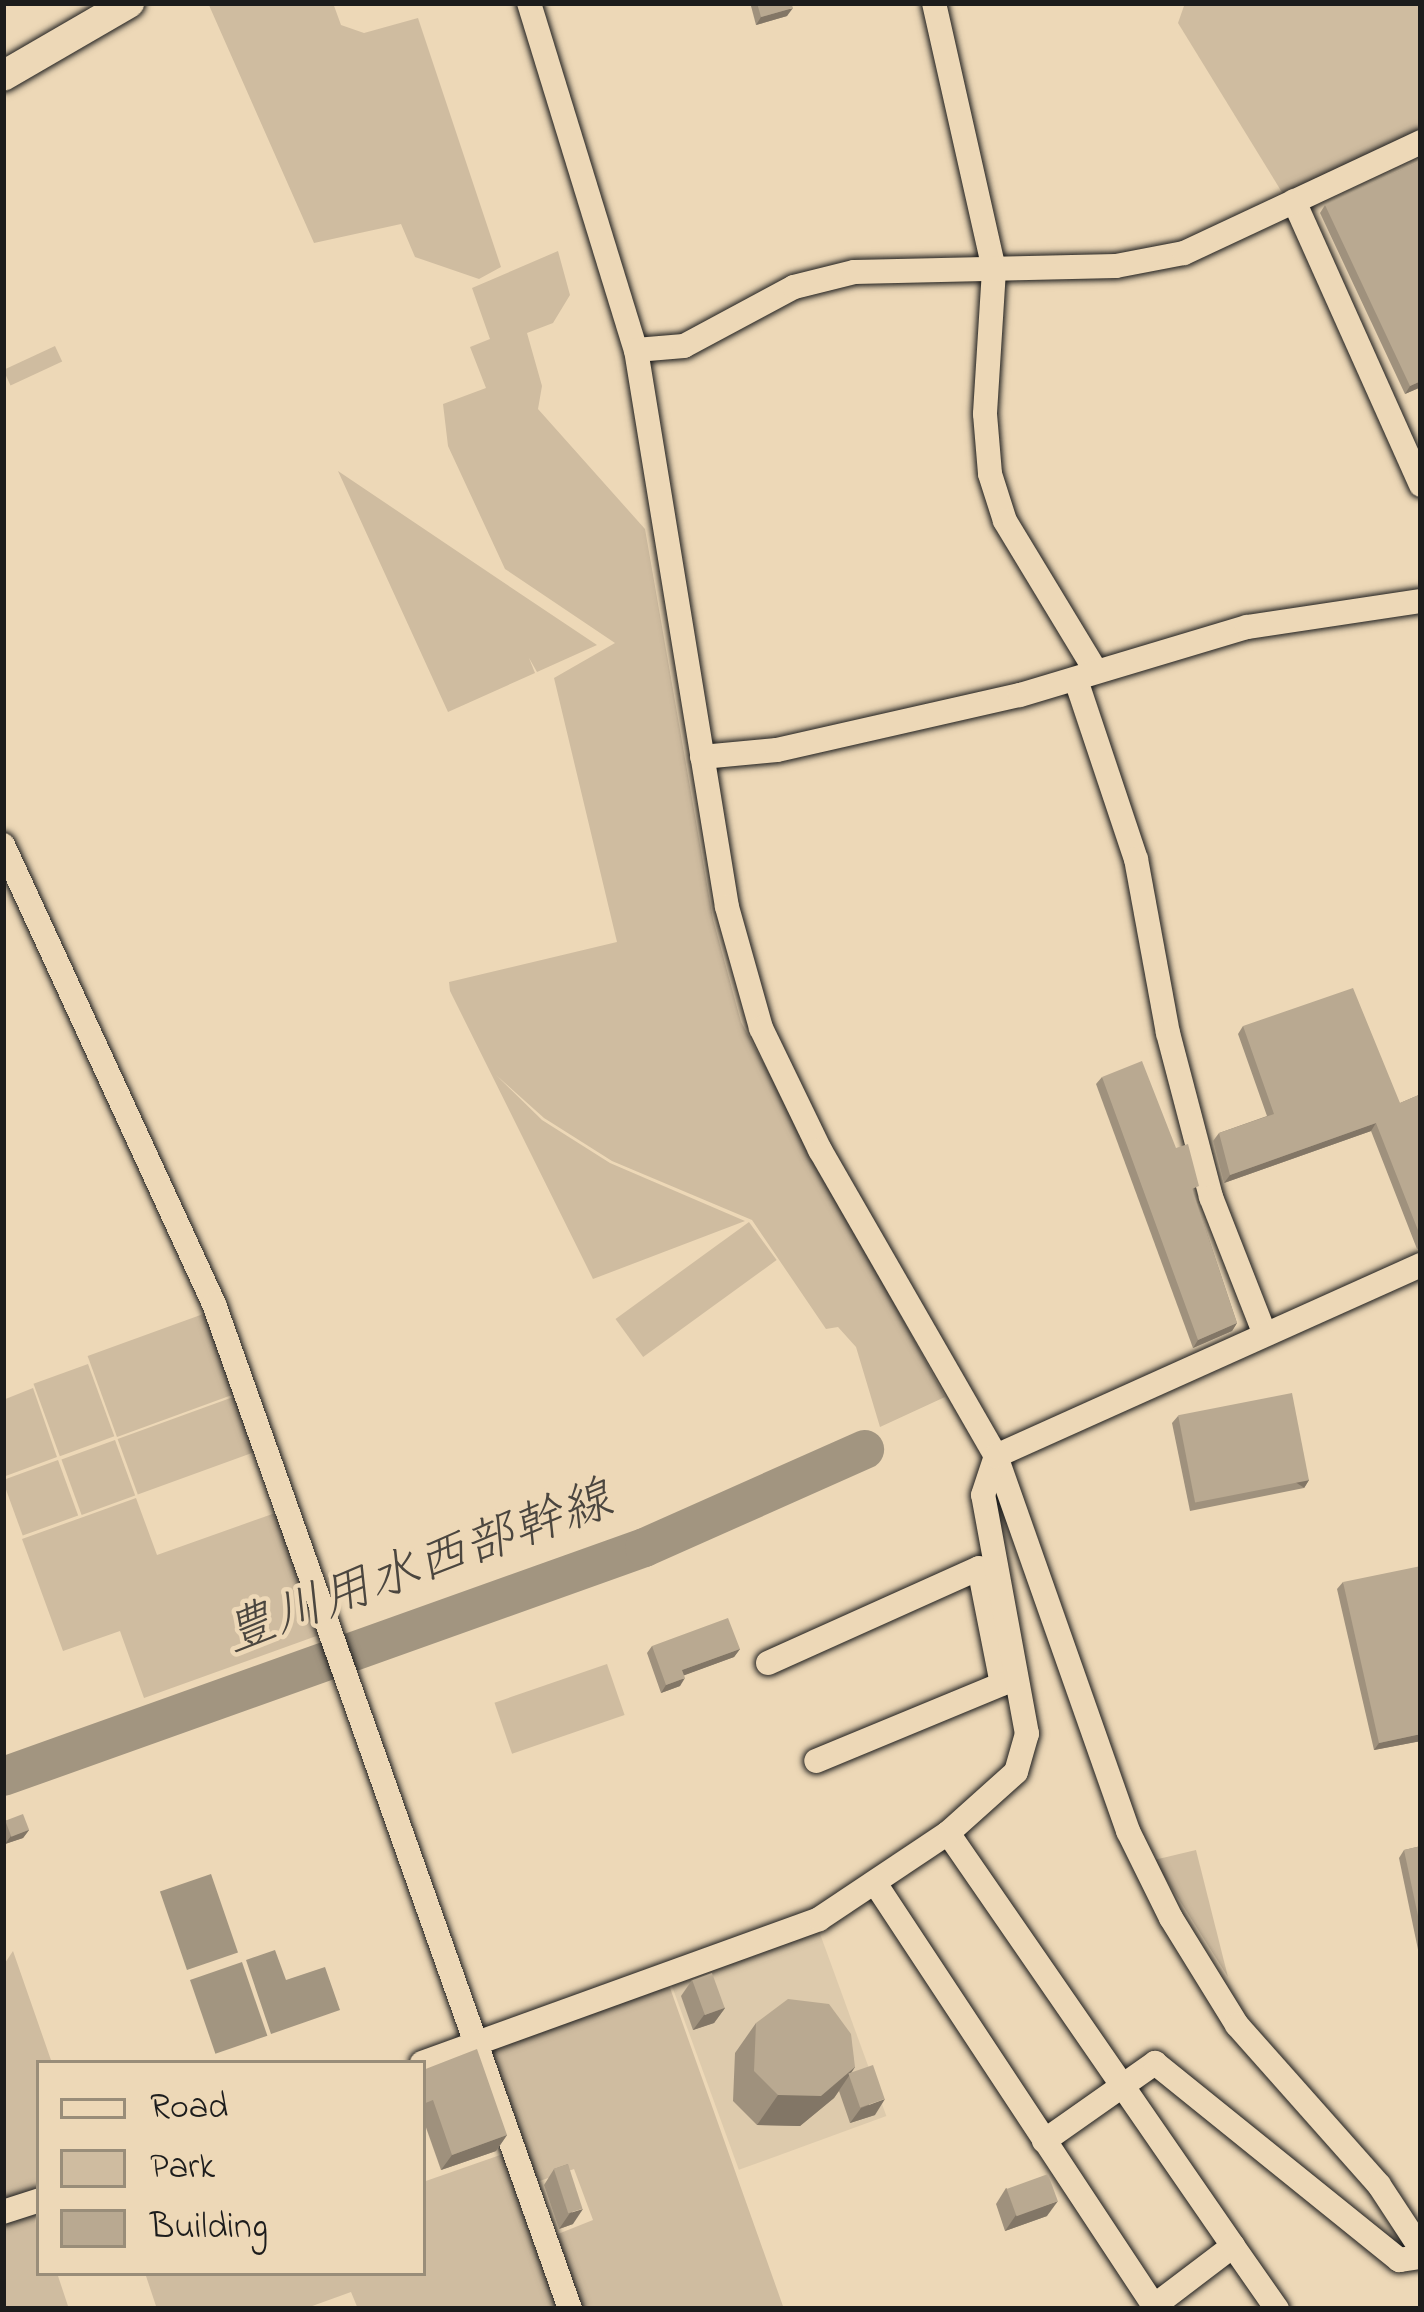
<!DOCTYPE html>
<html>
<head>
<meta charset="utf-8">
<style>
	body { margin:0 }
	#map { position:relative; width:1424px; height:2312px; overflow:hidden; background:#edd8b7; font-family:"Indie Flower","Klee One",sans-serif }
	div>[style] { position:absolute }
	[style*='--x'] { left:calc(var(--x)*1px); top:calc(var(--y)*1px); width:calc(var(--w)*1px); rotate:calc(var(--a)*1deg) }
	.built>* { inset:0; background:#ddcaac; transform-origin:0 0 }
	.green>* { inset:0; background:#cfbca0; transform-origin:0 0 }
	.water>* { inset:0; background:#a29580; transform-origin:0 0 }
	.river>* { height:39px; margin:-19.5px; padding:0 19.5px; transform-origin:19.5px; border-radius:19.5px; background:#a29580 }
	.roads { filter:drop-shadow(0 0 3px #1c1c1c) drop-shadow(0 0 3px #1c1c1c) }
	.minor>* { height:24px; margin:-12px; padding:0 12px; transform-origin:12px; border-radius:12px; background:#edd8b7 }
	.major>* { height:30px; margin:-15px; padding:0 15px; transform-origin:15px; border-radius:15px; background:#edd8b7 }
	.wall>* { inset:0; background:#9f917d }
	.shaded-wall>* { inset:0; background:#827666; transform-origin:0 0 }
	.building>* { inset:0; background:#b9a991; transform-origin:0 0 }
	span { translate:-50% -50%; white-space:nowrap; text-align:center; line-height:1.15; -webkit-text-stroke:9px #edd8b7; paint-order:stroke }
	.water-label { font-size:51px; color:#4b463f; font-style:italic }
	.frame { position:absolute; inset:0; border:6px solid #1c1c1c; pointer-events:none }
	.legend { position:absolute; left:36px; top:2060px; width:390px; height:216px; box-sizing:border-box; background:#edd8b7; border:3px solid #998d79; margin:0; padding:15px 21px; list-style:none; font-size:36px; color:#1c1c1c }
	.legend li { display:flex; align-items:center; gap:24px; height:60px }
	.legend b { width:60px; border:3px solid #998d79 }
</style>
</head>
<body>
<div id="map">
	<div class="built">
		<i style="left:819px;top:1931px;width:197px;height:157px;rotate:70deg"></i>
	</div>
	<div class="green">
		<i style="clip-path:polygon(208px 3px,333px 3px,341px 25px,364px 33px,418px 18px,501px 267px,479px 279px,415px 257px,401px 224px,314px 243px)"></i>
		<i style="clip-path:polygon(1185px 3px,1421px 3px,1421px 130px,1283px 194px,1178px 23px)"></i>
		<i style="clip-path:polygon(558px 251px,570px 295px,553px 323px,527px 333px,542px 386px,538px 409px,645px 529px,713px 919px,741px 1022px,945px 1397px,880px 1427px,856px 1347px,838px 1327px,826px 1329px,752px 1220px,612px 1161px,544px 1118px,496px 1075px,542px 1120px,610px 1163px,745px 1221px,593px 1279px,450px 991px,449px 982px,617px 942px,554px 678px,615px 643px,505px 569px,448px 446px,443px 404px,486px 388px,470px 347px,490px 339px,472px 288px)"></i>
		<i style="left:55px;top:346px;width:17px;height:57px;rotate:65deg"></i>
		<i style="clip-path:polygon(338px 471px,491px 574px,597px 645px,537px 672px,529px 658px,535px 673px,448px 712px)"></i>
		<i style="left:749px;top:1222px;width:47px;height:165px;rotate:54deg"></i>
		<i style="left:206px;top:1313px;width:86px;height:126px;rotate:70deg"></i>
		<i style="left:88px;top:1364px;width:77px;height:58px;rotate:70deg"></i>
		<i style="clip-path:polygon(33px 1388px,57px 1457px,3px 1477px,3px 1400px)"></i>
		<i style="left:236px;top:1396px;width:59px;height:126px;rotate:70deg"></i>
		<i style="left:115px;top:1440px;width:59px;height:57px;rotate:70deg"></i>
		<i style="left:58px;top:1460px;width:59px;height:59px;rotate:70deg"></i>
		<i style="clip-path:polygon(136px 1498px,157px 1555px,278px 1512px,322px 1634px,144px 1698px,120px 1631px,63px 1651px,22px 1539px)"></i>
		<i style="left:607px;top:1664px;width:54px;height:119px;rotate:71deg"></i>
		<i style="clip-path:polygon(1196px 1850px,1228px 1977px,1154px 1860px)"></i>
		<i style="clip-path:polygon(13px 1951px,52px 2063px,39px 2063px,39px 2188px,3px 2200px,3px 1966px)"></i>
		<i style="clip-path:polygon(669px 1985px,784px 2309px,579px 2309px,553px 2236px,593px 2220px,574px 2169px,534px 2183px,488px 2050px)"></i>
		<i style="clip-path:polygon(506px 2153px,562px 2309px,358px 2309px,351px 2292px,304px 2309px,157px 2309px,145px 2273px,423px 2273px,423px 2182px)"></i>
		<i style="clip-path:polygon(35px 2210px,39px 2273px,57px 2273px,69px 2309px,3px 2309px,3px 2221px)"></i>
	</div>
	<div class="water">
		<i style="left:211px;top:1874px;width:83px;height:54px;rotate:71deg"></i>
		<i style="clip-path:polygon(275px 1950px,286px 1980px,325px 1967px,340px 2010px,271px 2034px,246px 1960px)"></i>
		<i style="left:242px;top:1962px;width:78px;height:55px;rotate:71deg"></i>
	</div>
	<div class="river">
		<i style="--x:3;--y:1776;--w:681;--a:-19.66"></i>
		<i style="--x:644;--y:1547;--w:241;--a:-24"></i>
	</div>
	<div class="roads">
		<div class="minor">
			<i style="--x:529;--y:3;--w:363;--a:72.9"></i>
			<i style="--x:636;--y:350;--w:564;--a:80.72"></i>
			<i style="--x:727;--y:907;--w:126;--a:74.3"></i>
			<i style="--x:761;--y:1028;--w:136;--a:64.2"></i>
			<i style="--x:820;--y:1150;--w:353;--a:60.1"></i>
			<i style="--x:996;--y:1456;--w:398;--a:70.6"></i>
			<i style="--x:1128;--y:1831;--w:97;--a:63.7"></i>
			<i style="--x:1171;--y:1918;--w:126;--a:58.3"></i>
			<i style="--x:1237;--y:2025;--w:214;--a:48.4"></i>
			<i style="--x:1379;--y:2185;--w:77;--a:56.7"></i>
			<i style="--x:934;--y:3;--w:274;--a:77.3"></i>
			<i style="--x:994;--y:270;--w:144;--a:93.6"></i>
			<i style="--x:985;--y:414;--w:60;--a:85.2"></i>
			<i style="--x:990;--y:474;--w:49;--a:72.3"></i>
			<i style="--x:1005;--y:521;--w:175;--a:58.8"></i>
			<i style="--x:1294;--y:201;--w:311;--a:65.9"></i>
			<i style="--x:636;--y:350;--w:48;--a:-4.8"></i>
			<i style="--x:684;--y:346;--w:125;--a:-28.2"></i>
			<i style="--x:794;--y:287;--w:62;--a:-14"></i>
			<i style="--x:854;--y:272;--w:262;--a:-1.3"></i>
			<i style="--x:1116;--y:266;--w:69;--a:-10.8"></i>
			<i style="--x:1184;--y:253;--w:262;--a:-25.1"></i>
			<i style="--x:1076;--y:680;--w:189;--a:71.5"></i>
			<i style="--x:1136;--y:859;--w:177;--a:79.6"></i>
			<i style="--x:1168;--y:1033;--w:170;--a:75.3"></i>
			<i style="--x:1211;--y:1197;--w:145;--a:68.6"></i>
			<i style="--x:702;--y:757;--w:75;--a:-5.3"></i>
			<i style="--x:777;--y:750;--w:249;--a:-12.8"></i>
			<i style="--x:1020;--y:695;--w:237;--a:-16.7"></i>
			<i style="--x:1247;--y:627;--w:176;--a:-8.5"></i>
			<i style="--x:3;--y:845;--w:505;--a:65.31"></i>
			<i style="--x:214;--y:1304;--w:1066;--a:70.49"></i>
			<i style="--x:768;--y:1663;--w:231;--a:-24.2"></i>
			<i style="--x:979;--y:1568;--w:118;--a:78.8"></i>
			<i style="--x:1002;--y:1684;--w:201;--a:157.5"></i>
			<i style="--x:948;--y:1833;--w:502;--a:55.39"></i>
			<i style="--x:1233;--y:2246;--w:99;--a:142.8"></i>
			<i style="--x:875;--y:1883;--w:510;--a:56.59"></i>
			<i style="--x:422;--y:2063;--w:422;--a:-19.9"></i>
			<i style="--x:819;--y:1919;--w:155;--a:-33.7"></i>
			<i style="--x:948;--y:1833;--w:91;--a:-41.9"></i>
			<i style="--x:1016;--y:1772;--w:40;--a:-74"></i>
			<i style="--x:1027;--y:1734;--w:243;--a:-100.4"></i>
			<i style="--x:983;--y:1495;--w:41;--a:-71.6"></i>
			<i style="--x:996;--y:1456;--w:466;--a:-24.2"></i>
			<i style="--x:1044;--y:2141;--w:136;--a:-35.1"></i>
			<i style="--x:1155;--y:2063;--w:314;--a:38.9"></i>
			<i style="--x:1399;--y:2260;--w:22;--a:-8"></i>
			<i style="--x:3;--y:2212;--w:38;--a:-18"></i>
			<i style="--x:1233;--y:2246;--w:77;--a:55.1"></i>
		</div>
		<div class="major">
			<i style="--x:3;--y:76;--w:146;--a:-30.1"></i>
		</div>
	</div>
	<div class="wall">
		<i style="clip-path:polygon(753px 3px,791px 3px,787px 16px,756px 25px,751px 6px)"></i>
		<i style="clip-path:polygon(1421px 161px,1421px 387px,1405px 394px,1320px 213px,1325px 205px)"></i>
		<i style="clip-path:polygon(1243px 1026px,1400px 1103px,1421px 1094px,1421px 1248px,1417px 1249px,1371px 1131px,1224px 1183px,1213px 1141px,1219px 1133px,1267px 1116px,1238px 1034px)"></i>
		<i style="clip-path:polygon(1102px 1077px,1194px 1194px,1237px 1323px,1232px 1331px,1193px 1348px,1096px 1084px)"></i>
		<i style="clip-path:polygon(1178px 1416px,1309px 1480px,1304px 1488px,1190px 1511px,1172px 1423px)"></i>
		<i style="clip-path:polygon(1343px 1582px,1421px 1741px,1374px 1750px,1337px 1589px)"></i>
		<i style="clip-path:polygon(652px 1646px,740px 1649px,734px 1657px,684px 1675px,680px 1686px,661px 1693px,647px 1653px)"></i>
		<i style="clip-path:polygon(5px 1820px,29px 1830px,23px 1838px,5px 1844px,3px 1837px,3px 1823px)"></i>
		<i style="clip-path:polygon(1421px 1846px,1421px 1964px,1399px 1858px,1404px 1850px)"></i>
		<i style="clip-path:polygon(692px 1980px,725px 2008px,714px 2023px,693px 2030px,681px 1996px)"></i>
		<i style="clip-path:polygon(756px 2023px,855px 2067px,851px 2073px,875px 2115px,850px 2123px,839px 2091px,834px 2098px,800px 2126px,757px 2125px,733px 2101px,735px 2053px)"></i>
		<i style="clip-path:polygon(423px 2070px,507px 2135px,496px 2151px,441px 2170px,423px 2119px)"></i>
		<i style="clip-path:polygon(568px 2164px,573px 2224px,559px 2229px,544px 2185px,554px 2169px)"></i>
		<i style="clip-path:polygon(1006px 2188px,1047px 2216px,1005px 2231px,996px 2204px)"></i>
	</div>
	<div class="shaded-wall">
		<i style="clip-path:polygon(793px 8px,787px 16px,756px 25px,761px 17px)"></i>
		<i style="clip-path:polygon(1421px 381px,1421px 387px,1405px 394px,1410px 386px)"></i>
		<i style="clip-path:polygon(1376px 1123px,1371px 1131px,1224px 1183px,1230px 1175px)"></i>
		<i style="clip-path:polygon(1237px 1323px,1232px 1331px,1193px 1348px,1198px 1340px)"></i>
		<i style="left:1309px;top:1480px;width:9px;height:115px;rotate:122deg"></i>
		<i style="clip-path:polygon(740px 1649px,734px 1657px,677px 1678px,682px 1670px)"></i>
		<i style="clip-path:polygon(685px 1678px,680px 1686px,661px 1693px,666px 1685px)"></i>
		<i style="clip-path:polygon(1421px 1734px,1421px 1741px,1374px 1750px,1379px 1743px)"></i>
		<i style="clip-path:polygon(29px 1830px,23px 1838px,5px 1844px,11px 1836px)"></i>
		<i style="clip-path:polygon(725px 2008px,714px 2023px,693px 2030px,704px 2015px)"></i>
		<i style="clip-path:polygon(855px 2067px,834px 2098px,800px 2126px,757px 2125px,778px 2095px)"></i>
		<i style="clip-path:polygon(885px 2099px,875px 2115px,850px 2123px,861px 2108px)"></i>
		<i style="clip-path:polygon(507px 2135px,496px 2151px,441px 2170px,452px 2155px)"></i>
		<i style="clip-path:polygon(1058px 2201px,1047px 2216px,1005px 2231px,1016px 2215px)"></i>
		<i style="clip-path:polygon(583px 2209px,573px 2224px,559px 2229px,570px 2213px)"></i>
	</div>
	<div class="building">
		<i style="clip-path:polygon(757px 3px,791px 3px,793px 8px,761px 17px)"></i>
		<i style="clip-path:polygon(1421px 161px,1421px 381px,1410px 386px,1325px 205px)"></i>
		<i style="clip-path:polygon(1353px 988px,1400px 1103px,1421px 1094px,1421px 1238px,1376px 1123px,1230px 1175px,1219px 1133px,1274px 1114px,1243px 1026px)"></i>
		<i style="clip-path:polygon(1142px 1061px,1176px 1148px,1188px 1144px,1199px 1186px,1192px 1189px,1237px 1323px,1198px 1340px,1102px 1077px)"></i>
		<i style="left:1292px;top:1393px;width:89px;height:116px;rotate:79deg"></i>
		<i style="clip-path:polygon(1421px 1566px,1421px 1734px,1379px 1743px,1343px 1582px)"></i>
		<i style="clip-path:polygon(728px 1618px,740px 1649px,682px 1670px,685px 1678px,666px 1685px,652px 1646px)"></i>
		<i style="left:23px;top:1814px;width:17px;height:19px;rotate:69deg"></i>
		<i style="clip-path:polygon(1421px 1846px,1421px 1930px,1404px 1850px)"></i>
		<i style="left:712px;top:1973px;width:37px;height:21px;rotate:70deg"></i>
		<i style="clip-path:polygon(788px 1999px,829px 2004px,851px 2034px,855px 2067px,821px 2096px,778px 2095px,754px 2071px,756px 2023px)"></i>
		<i style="clip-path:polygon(477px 2049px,507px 2135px,452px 2155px,433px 2100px,423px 2104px,423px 2070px)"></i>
		<i style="left:873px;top:2065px;width:36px;height:26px;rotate:71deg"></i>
		<i style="left:568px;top:2164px;width:47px;height:15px;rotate:72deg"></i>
		<i style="left:1048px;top:2174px;width:29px;height:44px;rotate:70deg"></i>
	</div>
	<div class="water-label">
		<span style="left:419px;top:1570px;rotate:-20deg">豊川用水西部幹線</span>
	</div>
	<div class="frame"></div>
	<ul class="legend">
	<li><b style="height:15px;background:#edd8b7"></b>Road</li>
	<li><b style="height:33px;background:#cfbca0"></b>Park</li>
	<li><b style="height:33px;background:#b9a991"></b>Building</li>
	</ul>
</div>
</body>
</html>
